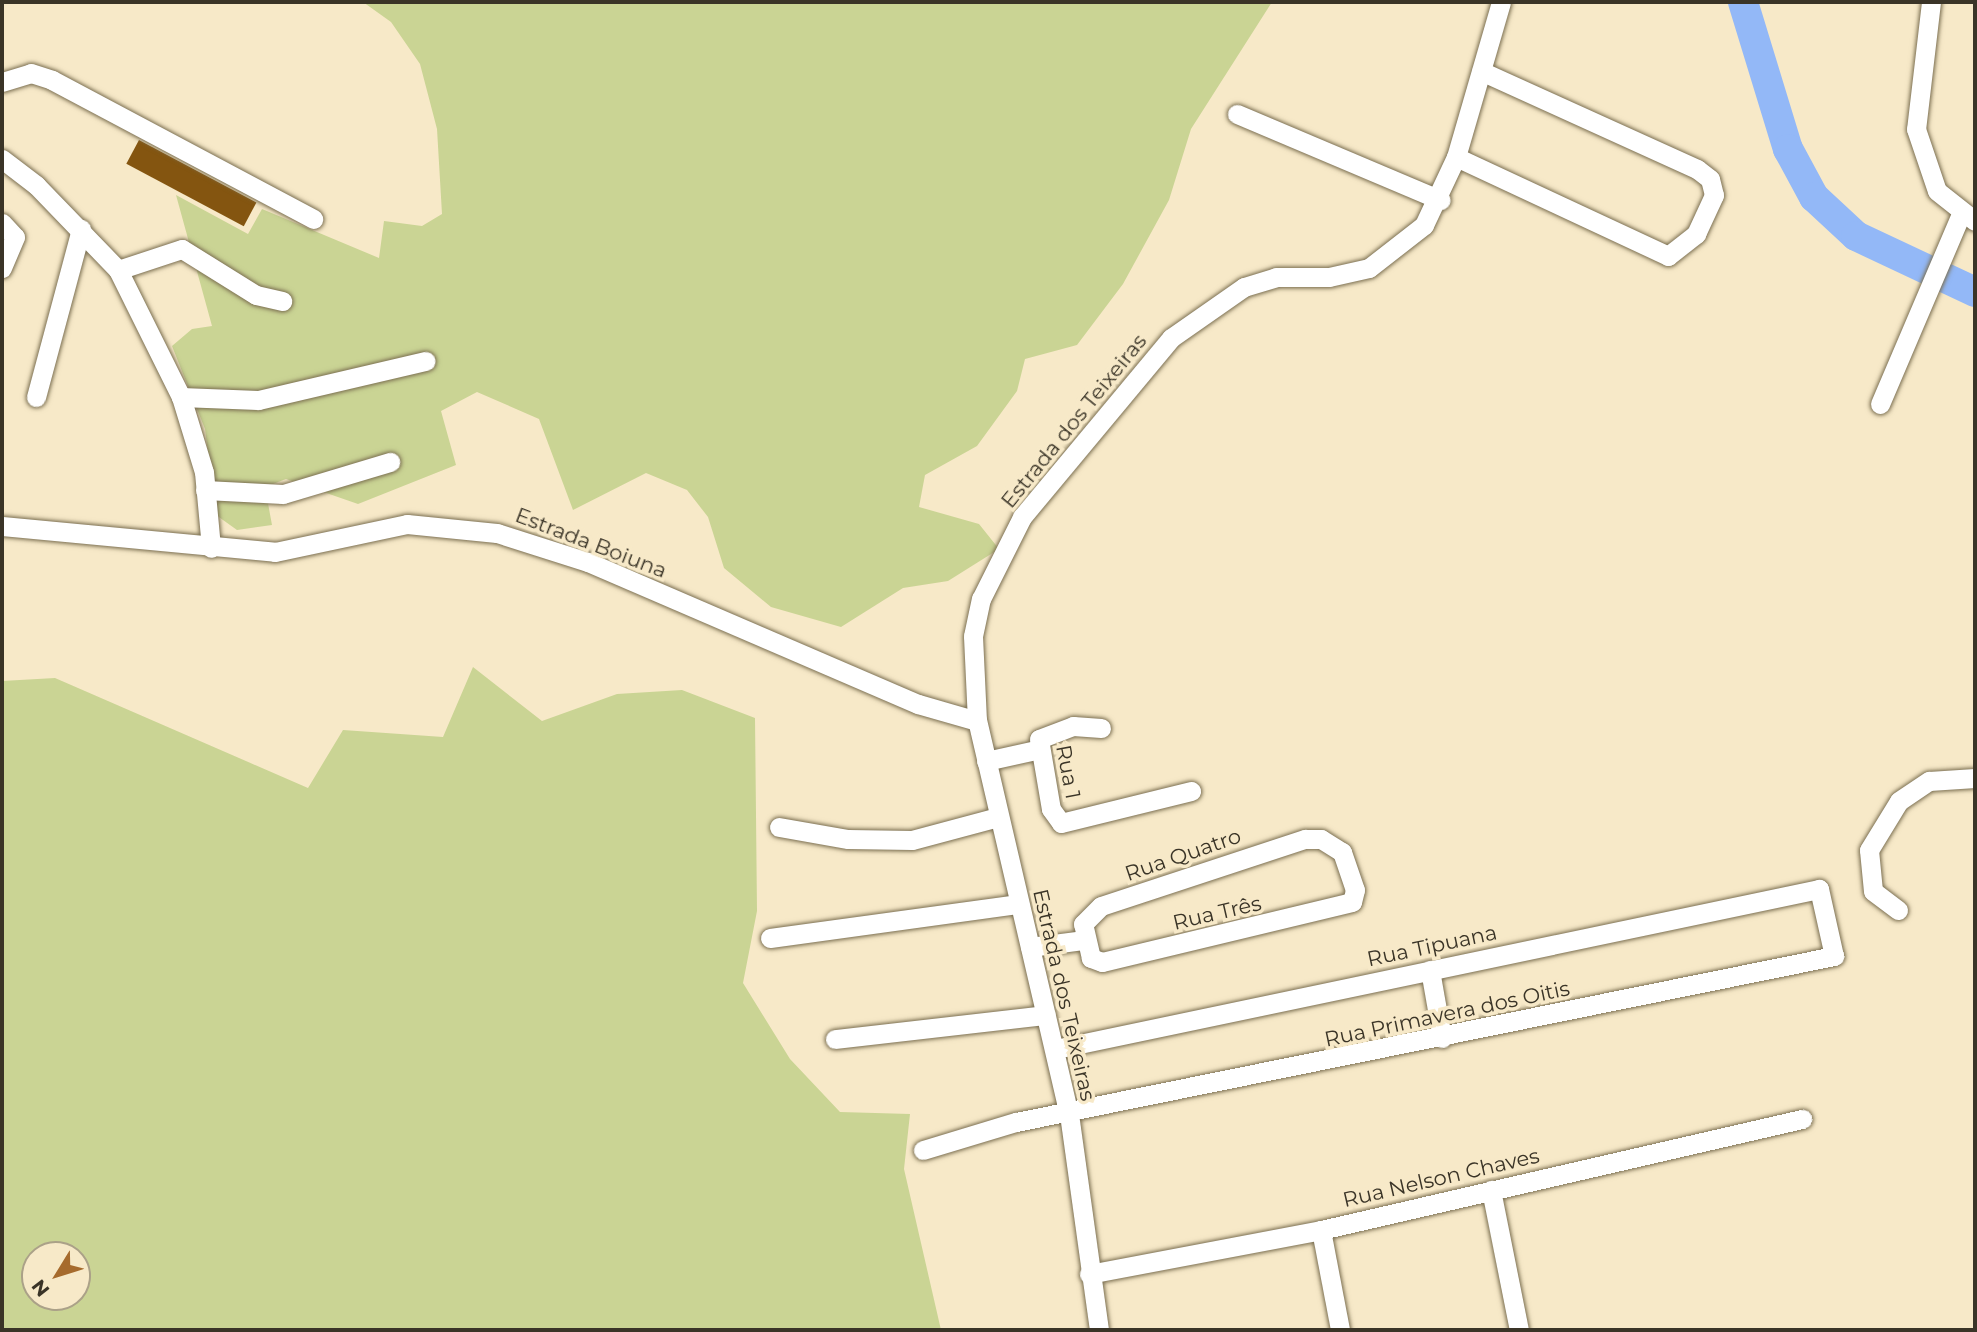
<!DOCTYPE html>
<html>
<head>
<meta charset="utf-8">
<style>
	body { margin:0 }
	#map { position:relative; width:1977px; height:1332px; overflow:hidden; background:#f7e9c8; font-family:Montserrat,sans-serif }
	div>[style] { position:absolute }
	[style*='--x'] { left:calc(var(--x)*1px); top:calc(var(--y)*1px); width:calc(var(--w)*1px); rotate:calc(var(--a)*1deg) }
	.green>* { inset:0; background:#cad494 }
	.river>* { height:30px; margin:-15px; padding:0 15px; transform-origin:15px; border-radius:15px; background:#93b8f7 }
	.building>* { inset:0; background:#845510; transform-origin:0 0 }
	.roads { filter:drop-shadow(0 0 2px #7b6f51) drop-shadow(0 0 2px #7b6f51) }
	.minor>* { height:19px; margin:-9.5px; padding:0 9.5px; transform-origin:9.5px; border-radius:9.5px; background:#fff }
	span { translate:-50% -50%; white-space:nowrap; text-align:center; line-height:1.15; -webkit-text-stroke:7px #f7e9c8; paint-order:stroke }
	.street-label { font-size:21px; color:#3a3427 }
	.frame { position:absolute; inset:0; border:4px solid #3a3427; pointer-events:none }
	.north { position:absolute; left:21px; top:1241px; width:70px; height:70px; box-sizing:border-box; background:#f7e9c8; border:2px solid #aba188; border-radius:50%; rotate:232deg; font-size:19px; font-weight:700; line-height:28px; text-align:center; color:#3a3427 }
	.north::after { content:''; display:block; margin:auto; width:24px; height:32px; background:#a66b2d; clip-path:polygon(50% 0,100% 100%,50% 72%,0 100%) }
</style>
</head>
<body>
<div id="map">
	<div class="green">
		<i style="clip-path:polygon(363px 2px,1272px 2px,1191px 129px,1169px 200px,1123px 284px,1077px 345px,1025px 359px,1017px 391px,977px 446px,925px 475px,919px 507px,979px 524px,999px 549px,948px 581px,903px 588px,841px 627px,771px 607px,724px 568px,708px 517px,687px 490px,646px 473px,573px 510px,539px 419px,477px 392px,441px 411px,456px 465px,358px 504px,286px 479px,265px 487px,272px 525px,237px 530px,216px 515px,205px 429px,172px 346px,192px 329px,212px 326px,176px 195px,248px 234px,262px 209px,379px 258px,384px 221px,422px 226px,442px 214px,437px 129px,420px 64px,391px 22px)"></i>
		<i style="clip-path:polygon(evenodd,473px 667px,542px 721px,617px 694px,682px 690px,755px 718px,757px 911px,743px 983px,790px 1059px,840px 1112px,910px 1114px,904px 1169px,941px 1330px,2px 1330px,2px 681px,55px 678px,308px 788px,343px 730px,443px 737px,473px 667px,35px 1255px,77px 1255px,77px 1297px,35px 1297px,35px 1255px)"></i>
	</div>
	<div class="river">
		<i style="--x:1743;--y:2;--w:154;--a:73"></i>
		<i style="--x:1788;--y:149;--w:55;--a:61.6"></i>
		<i style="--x:1814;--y:197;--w:57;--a:42.9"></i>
		<i style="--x:1856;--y:236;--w:132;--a:25.2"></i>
	</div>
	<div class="building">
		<i style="left:139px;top:140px;width:133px;height:27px;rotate:28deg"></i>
	</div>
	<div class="roads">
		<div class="minor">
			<i style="--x:1931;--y:2;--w:128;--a:96.7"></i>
			<i style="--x:1916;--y:129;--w:65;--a:71.3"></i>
			<i style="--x:1937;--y:191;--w:48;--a:38.3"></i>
			<i style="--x:2;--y:82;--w:30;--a:-17"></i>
			<i style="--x:31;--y:73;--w:22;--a:18"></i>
			<i style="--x:52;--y:80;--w:296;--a:28"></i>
			<i style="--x:1237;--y:114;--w:221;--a:22.9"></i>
			<i style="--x:1456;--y:157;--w:234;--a:25"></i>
			<i style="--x:1668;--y:256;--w:36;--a:-38"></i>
			<i style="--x:1696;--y:234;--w:43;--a:-65.2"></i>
			<i style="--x:1714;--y:195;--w:16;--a:-104"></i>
			<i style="--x:1710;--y:179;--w:16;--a:-142"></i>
			<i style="--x:1697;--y:169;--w:237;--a:-155.6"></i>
			<i style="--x:2;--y:159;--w:43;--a:37.4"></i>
			<i style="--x:36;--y:185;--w:118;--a:46"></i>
			<i style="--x:118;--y:270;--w:142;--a:63.6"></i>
			<i style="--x:181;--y:397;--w:78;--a:73"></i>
			<i style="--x:204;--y:472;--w:76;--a:84.7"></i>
			<i style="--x:2;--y:223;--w:19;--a:47"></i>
			<i style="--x:15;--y:237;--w:34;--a:113"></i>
			<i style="--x:118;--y:270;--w:67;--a:-18.2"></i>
			<i style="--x:182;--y:249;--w:87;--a:31.9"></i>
			<i style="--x:256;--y:295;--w:27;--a:13"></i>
			<i style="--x:36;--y:397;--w:174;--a:-75"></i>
			<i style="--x:181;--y:397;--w:77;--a:2.2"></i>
			<i style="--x:258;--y:400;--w:172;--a:-13.1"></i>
			<i style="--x:1880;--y:404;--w:207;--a:-66.9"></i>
			<i style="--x:205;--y:490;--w:78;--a:2.9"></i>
			<i style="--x:283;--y:494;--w:112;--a:-16.7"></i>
			<i style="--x:2;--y:526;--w:274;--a:5.4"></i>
			<i style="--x:275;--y:552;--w:135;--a:-12"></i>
			<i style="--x:407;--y:524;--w:90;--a:5.7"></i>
			<i style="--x:497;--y:533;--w:96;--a:17.7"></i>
			<i style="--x:588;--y:562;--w:359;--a:23.3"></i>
			<i style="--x:918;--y:704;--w:61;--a:16.1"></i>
			<i style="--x:1101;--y:728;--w:28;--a:-176"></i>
			<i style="--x:1073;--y:726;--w:36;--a:159"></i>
			<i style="--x:1039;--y:739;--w:71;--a:80.3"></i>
			<i style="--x:1051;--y:809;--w:17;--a:54"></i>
			<i style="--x:1061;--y:823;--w:134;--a:-13.8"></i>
			<i style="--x:986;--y:761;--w:51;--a:-12.4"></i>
			<i style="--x:779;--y:827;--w:70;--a:9.9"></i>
			<i style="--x:848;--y:839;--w:64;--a:0.9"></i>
			<i style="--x:912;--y:840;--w:89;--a:-15"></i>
			<i style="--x:1305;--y:839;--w:16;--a:0"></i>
			<i style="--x:1321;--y:839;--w:25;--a:32"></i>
			<i style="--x:1342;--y:852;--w:40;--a:71.1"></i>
			<i style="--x:1355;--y:890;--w:12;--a:104"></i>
			<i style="--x:1352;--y:902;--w:257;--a:166.5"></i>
			<i style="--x:1102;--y:962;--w:12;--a:-160"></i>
			<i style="--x:1091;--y:958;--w:35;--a:-103"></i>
			<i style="--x:1083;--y:924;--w:25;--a:-45"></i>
			<i style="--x:1101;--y:906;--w:215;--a:-18.2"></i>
			<i style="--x:1898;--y:910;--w:31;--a:-143"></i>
			<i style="--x:1873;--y:891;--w:41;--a:-95.6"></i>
			<i style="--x:1869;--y:850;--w:57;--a:-58.5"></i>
			<i style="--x:1899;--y:801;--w:36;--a:-34"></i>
			<i style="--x:1929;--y:781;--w:46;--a:-3.7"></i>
			<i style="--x:770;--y:938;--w:251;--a:-7.8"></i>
			<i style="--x:1030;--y:947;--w:53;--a:-7.5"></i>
			<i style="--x:1430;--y:970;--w:69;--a:80"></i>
			<i style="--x:835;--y:1039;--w:212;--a:-6.5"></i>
			<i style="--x:923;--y:1150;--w:97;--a:-16.8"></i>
			<i style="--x:1016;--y:1122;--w:835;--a:-11.47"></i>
			<i style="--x:1834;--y:956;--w:69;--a:-102.6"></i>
			<i style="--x:1819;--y:889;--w:780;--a:168.16"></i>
			<i style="--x:1491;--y:1190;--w:143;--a:78.7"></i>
			<i style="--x:1321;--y:1230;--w:102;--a:79.2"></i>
			<i style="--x:1089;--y:1274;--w:236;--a:-10.7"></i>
			<i style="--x:1321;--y:1230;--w:494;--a:-13"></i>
			<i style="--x:1099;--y:1330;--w:217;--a:-97.9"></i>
			<i style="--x:1069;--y:1115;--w:405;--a:-103.1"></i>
			<i style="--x:977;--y:721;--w:85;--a:-92.7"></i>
			<i style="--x:973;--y:636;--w:38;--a:-78"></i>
			<i style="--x:981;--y:599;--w:92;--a:-63.4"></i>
			<i style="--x:1022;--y:517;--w:233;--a:-50.2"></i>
			<i style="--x:1171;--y:338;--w:89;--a:-34.9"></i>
			<i style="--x:1244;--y:287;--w:34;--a:-17"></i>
			<i style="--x:1276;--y:277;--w:53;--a:0"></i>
			<i style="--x:1329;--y:277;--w:41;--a:-12.7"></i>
			<i style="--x:1369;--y:268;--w:70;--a:-38"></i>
			<i style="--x:1424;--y:225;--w:75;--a:-64.8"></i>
			<i style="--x:1456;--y:157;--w:161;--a:-73.8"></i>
		</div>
	</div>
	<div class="street-label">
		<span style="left:1074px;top:421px;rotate:-51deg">Estrada dos Teixeiras</span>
		<span style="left:591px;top:543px;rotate:21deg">Estrada Boiuna</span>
		<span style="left:1068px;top:772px;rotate:79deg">Rua 1</span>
		<span style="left:1183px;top:855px;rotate:-19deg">Rua Quatro</span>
		<span style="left:1217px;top:913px;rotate:-13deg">Rua Três</span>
		<span style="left:1432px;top:946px;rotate:-12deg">Rua Tipuana</span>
		<span style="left:1064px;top:995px;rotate:77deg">Estrada dos Teixeiras</span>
		<span style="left:1447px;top:1014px;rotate:-12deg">Rua Primavera dos Oitis</span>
		<span style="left:1441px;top:1178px;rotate:-13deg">Rua Nelson Chaves</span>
	</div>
	<div class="frame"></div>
	<div class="north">N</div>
</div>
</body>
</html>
